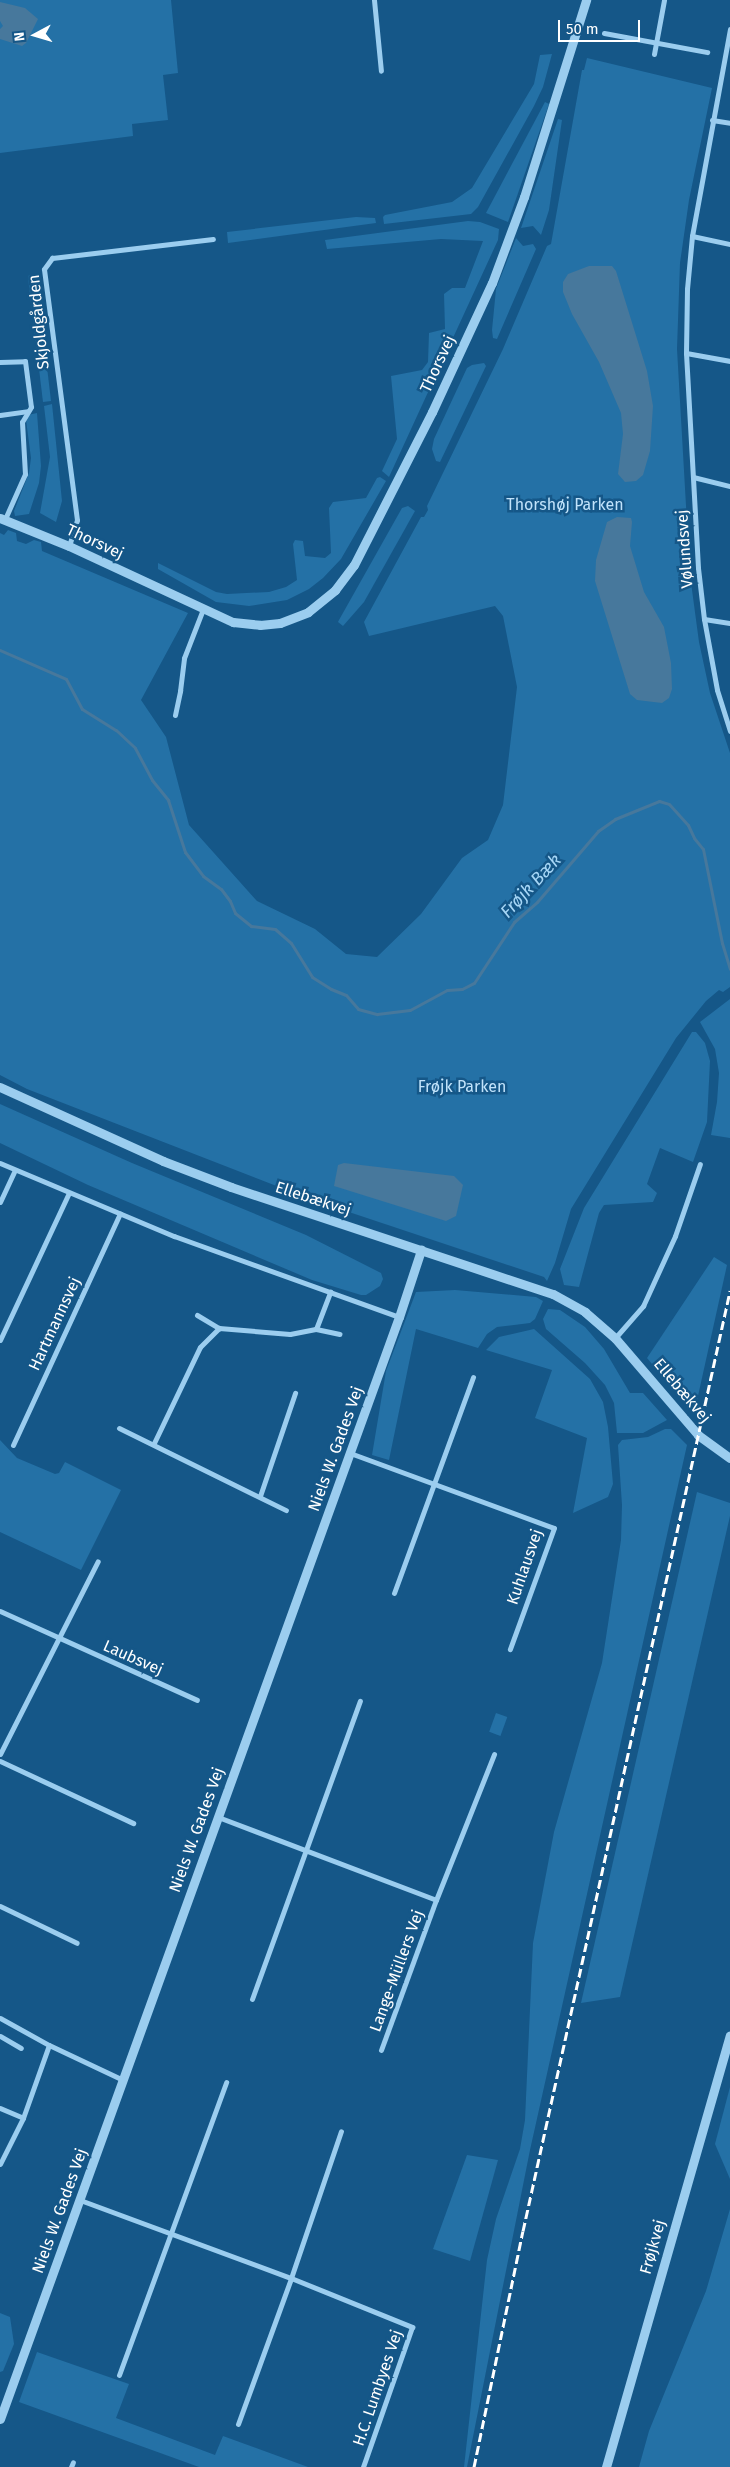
<!DOCTYPE html>
<html>
<head>
<meta charset="utf-8">
<style>
	body { margin:0 }
	#map { position:relative; width:730px; height:2467px; overflow:hidden; background:#155788; font-family:"Fira Sans",sans-serif }
	div>[style] { position:absolute }
	[style*='--x'] { left:calc(var(--x)*1px); top:calc(var(--y)*1px); width:calc(var(--w)*1px); rotate:calc(var(--a)*1deg) }
	.green>* { inset:0; background:#2471a6; transform-origin:0 0 }
	.water>* { inset:0; background:#47789c }
	.stream>* { height:3px; margin:-1.5px; padding:0 1.5px; transform-origin:1.5px; border-radius:1.5px; background:#47789c }
	.minor>* { height:5px; margin:-2.5px; padding:0 2.5px; transform-origin:2.5px; border-radius:2.5px; background:#9bcdef }
	.tertiary>* { height:9px; margin:-4.5px; padding:0 4.5px; transform-origin:4.5px; border-radius:4.5px; background:#9bcdef }
	.rail>* { height:3px; margin-top:-1.5px; transform-origin:0; background:repeating-linear-gradient(90deg,#fff 0 9px,transparent 0 13px) }
	span { translate:-50% -50%; white-space:nowrap; text-align:center; line-height:1.15; -webkit-text-stroke:5px #155788; paint-order:stroke }
	.street-label { font-size:16px; color:#fff }
	.park-label { font-size:16px; color:#c1e3fb }
	.water-label { font-size:18px; color:#a6d6f6; font-style:italic }
	.north { position:absolute; left:10px; top:10px; width:50px; height:50px; -webkit-text-stroke:4px #155788; paint-order:stroke; rotate:264deg; font-size:14px; font-weight:700; line-height:20px; text-align:center; color:#fff }
	.north::after { content:''; display:block; margin:auto; width:18px; height:22px; background:#fff; clip-path:polygon(50% 0,100% 100%,50% 72%,0 100%) }
	.scale { position:absolute; left:558px; top:20px; width:82px; height:22px; box-sizing:border-box; border:2px solid #fff; border-top:0; padding-left:6px; font-size:15px; line-height:18px; white-space:nowrap; color:#fff; -webkit-text-stroke:4px #155788; paint-order:stroke }
</style>
</head>
<body>
<div id="map">
	<div class="green">
		<i style="clip-path:polygon(0 0,171px 0,178px 73px,163px 75px,168px 120px,132px 124px,133px 136px,0 153px)"></i>
		<i style="clip-path:polygon(552px 54px,543px 87px,534px 106px,478px 207px,471px 214px,384px 224px,383px 217px,385px 215px,452px 202px,472px 188px,534px 84px,540px 55px)"></i>
		<i style="clip-path:polygon(587px 58px,712px 88px,689px 200px,680px 263px,677px 349px,690px 575px,699px 642px,710px 693px,730px 753px,730px 987px,723px 992px,719px 990px,706px 1001px,676px 1038px,571px 1209px,555px 1263px,547px 1281px,544px 1277px,310px 1199px,27px 1089px,0 1075px,0 533px,4px 535px,8px 530px,16px 533px,17px 541px,26px 544px,34px 540px,41px 542px,42px 551px,188px 613px,141px 700px,166px 737px,189px 825px,257px 901px,315px 929px,346px 954px,377px 957px,421px 914px,462px 858px,488px 840px,503px 805px,517px 687px,503px 616px,495px 606px,369px 636px,364px 622px,421px 517px,424px 517px,428px 510px,427px 506px,503px 349px,547px 246px,551px 244px,582px 70px,584px 70px)"></i>
		<i style="clip-path:polygon(545px 102px,549px 104px,508px 222px,486px 213px)"></i>
		<i style="clip-path:polygon(558px 119px,562px 120px,549px 210px,541px 235px,533px 226px,521px 228px)"></i>
		<i style="clip-path:polygon(356px 217px,375px 218px,376px 223px,228px 243px,227px 232px)"></i>
		<i style="clip-path:polygon(468px 221px,480px 222px,499px 229px,498px 240px,389px 477px,382px 471px,397px 439px,391px 376px,422px 370px,428px 362px,429px 333px,445px 329px,444px 294px,452px 288px,465px 288px,483px 241px,441px 239px,327px 249px,325px 240px)"></i>
		<i style="clip-path:polygon(516px 238px,523px 246px,533px 244px,536px 249px,497px 339px,493px 338px,492px 330px,496px 289px)"></i>
		<i style="clip-path:polygon(36px 274px,51px 401px,43px 402px,28px 278px,29px 275px)"></i>
		<i style="clip-path:polygon(484px 363px,486px 366px,440px 462px,436px 461px,432px 449px,434px 439px,467px 368px,472px 365px)"></i>
		<i style="clip-path:polygon(52px 404px,62px 501px,56px 522px,40px 513px,50px 457px,44px 406px)"></i>
		<i style="clip-path:polygon(37px 413px,41px 466px,39px 483px,29px 514px,15px 516px,14px 511px,29px 473px,31px 458px,26px 420px,28px 415px)"></i>
		<i style="clip-path:polygon(380px 477px,386px 481px,341px 559px,323px 578px,309px 589px,287px 600px,249px 606px,216px 602px,158px 569px,158px 563px,216px 592px,227px 594px,269px 592px,286px 587px,297px 580px,293px 544px,295px 540px,303px 541px,305px 556px,325px 558px,331px 553px,329px 508px,333px 502px,366px 498px,377px 478px)"></i>
		<i style="clip-path:polygon(408px 506px,415px 511px,364px 602px,343px 626px,338px 622px,339px 620px,402px 508px)"></i>
		<i style="clip-path:polygon(730px 999px,730px 1138px,711px 1135px,717px 1102px,719px 1073px,715px 1049px,700px 1022px)"></i>
		<i style="clip-path:polygon(692px 1032px,696px 1032px,705px 1043px,710px 1061px,707px 1122px,693px 1162px,660px 1148px,647px 1184px,657px 1193px,653px 1202px,604px 1205px,599px 1213px,579px 1287px,564px 1285px,560px 1269px,584px 1208px)"></i>
		<i style="clip-path:polygon(0 1104px,132px 1163px,306px 1235px,381px 1273px,383px 1279px,380px 1286px,366px 1295px,361px 1295px,312px 1280px,88px 1185px,0 1143px)"></i>
		<i style="clip-path:polygon(714px 1257px,727px 1265px,694px 1414px,647px 1358px)"></i>
		<i style="clip-path:polygon(455px 1290px,536px 1297px,543px 1301px,535px 1319px,530px 1323px,497px 1327px,487px 1334px,478px 1348px,416px 1329px,389px 1460px,372px 1455px,386px 1371px,416px 1292px)"></i>
		<i style="clip-path:polygon(548px 1309px,560px 1310px,585px 1327px,604px 1349px,630px 1393px,643px 1393px,667px 1420px,643px 1433px,617px 1433px,614px 1403px,605px 1385px,585px 1363px,546px 1329px,543px 1319px)"></i>
		<i style="clip-path:polygon(534px 1329px,590px 1379px,603px 1402px,608px 1427px,613px 1484px,608px 1497px,573px 1513px,587px 1438px,535px 1418px,552px 1370px,486px 1350px,499px 1337px)"></i>
		<i style="clip-path:polygon(665px 1429px,671px 1429px,687px 1445px,530px 2150px,467px 2467px,464px 2467px,487px 2260px,496px 2219px,520px 2149px,525px 2120px,533px 1943px,554px 1832px,602px 1663px,621px 1540px,622px 1505px,618px 1445px,622px 1440px,648px 1437px)"></i>
		<i style="clip-path:polygon(0 1440px,17px 1458px,55px 1474px,59px 1473px,65px 1462px,121px 1490px,81px 1570px,0 1532px)"></i>
		<i style="clip-path:polygon(697px 1492px,730px 1503px,730px 1516px,620px 1997px,581px 2003px)"></i>
		<i style="left:496px;top:1713px;width:12px;height:20px;rotate:20deg"></i>
		<i style="clip-path:polygon(730px 2087px,730px 2179px,715px 2144px)"></i>
		<i style="clip-path:polygon(467px 2155px,498px 2160px,470px 2261px,433px 2249px)"></i>
		<i style="clip-path:polygon(730px 2209px,730px 2467px,639px 2467px,649px 2431px,706px 2291px)"></i>
		<i style="clip-path:polygon(0 2313px,10px 2317px,14px 2344px,3px 2371px,0 2372px)"></i>
		<i style="clip-path:polygon(37px 2352px,129px 2384px,116px 2418px,215px 2455px,223px 2436px,308px 2467px,199px 2467px,19px 2402px)"></i>
	</div>
	<div class="water">
		<i style="clip-path:polygon(0 2px,25px 8px,38px 19px,26px 43px,22px 46px,0 39px,0 29px,3px 26px,0 21px)"></i>
		<i style="clip-path:polygon(589px 266px,612px 266px,616px 271px,647px 371px,653px 406px,650px 451px,643px 475px,636px 481px,625px 482px,618px 474px,623px 434px,621px 413px,599px 362px,572px 314px,563px 292px,563px 282px,568px 274px)"></i>
		<i style="clip-path:polygon(617px 517px,631px 518px,632px 522px,630px 546px,644px 592px,664px 627px,671px 663px,672px 689px,669px 698px,662px 703px,637px 700px,630px 694px,595px 581px,596px 560px,607px 522px)"></i>
		<i style="clip-path:polygon(344px 1163px,454px 1176px,463px 1185px,456px 1216px,446px 1221px,334px 1186px,338px 1165px)"></i>
	</div>
	<div class="stream">
		<i style="--x:0;--y:650;--w:72;--a:23.7"></i>
		<i style="--x:66;--y:679;--w:34;--a:62"></i>
		<i style="--x:82;--y:709;--w:40;--a:32"></i>
		<i style="--x:116;--y:730;--w:26;--a:43"></i>
		<i style="--x:135;--y:748;--w:36;--a:62"></i>
		<i style="--x:152;--y:780;--w:26;--a:51"></i>
		<i style="--x:168;--y:800;--w:55;--a:71.9"></i>
		<i style="--x:185;--y:852;--w:30;--a:53"></i>
		<i style="--x:203;--y:876;--w:22;--a:36"></i>
		<i style="--x:221;--y:889;--w:15;--a:53"></i>
		<i style="--x:230;--y:901;--w:13;--a:67"></i>
		<i style="--x:235;--y:913;--w:21;--a:39"></i>
		<i style="--x:251;--y:926;--w:24;--a:7"></i>
		<i style="--x:275;--y:929;--w:21;--a:41"></i>
		<i style="--x:291;--y:943;--w:40;--a:58"></i>
		<i style="--x:312;--y:977;--w:22;--a:32"></i>
		<i style="--x:331;--y:989;--w:16;--a:22"></i>
		<i style="--x:346;--y:995;--w:18;--a:49"></i>
		<i style="--x:358;--y:1009;--w:20;--a:15"></i>
		<i style="--x:377;--y:1014;--w:33;--a:-7"></i>
		<i style="--x:410;--y:1010;--w:42;--a:-28.4"></i>
		<i style="--x:447;--y:990;--w:15;--a:-4"></i>
		<i style="--x:462;--y:989;--w:13;--a:-27"></i>
		<i style="--x:474;--y:983;--w:73;--a:-56.7"></i>
		<i style="--x:514;--y:922;--w:30;--a:-41"></i>
		<i style="--x:537;--y:902;--w:94;--a:-49.3"></i>
		<i style="--x:598;--y:831;--w:21;--a:-35"></i>
		<i style="--x:615;--y:819;--w:48;--a:-22.2"></i>
		<i style="--x:659;--y:801;--w:10;--a:17"></i>
		<i style="--x:669;--y:804;--w:28;--a:48"></i>
		<i style="--x:688;--y:825;--w:14;--a:65"></i>
		<i style="--x:694;--y:838;--w:14;--a:51"></i>
		<i style="--x:703;--y:849;--w:96;--a:78.6"></i>
		<i style="--x:722;--y:943;--w:27;--a:73"></i>
	</div>
	<div class="minor">
		<i style="--x:374;--y:0;--w:71;--a:84.4"></i>
		<i style="--x:730;--y:29;--w:210;--a:100.4"></i>
		<i style="--x:692;--y:236;--w:53;--a:95.4"></i>
		<i style="--x:687;--y:289;--w:64;--a:90.9"></i>
		<i style="--x:686;--y:353;--w:215;--a:86.8"></i>
		<i style="--x:698;--y:568;--w:51;--a:83.3"></i>
		<i style="--x:704;--y:619;--w:72;--a:79.6"></i>
		<i style="--x:717;--y:690;--w:43;--a:72.4"></i>
		<i style="--x:604;--y:33;--w:105;--a:10.5"></i>
		<i style="--x:654;--y:54;--w:55;--a:-79.5"></i>
		<i style="--x:712;--y:120;--w:18;--a:9"></i>
		<i style="--x:692;--y:236;--w:39;--a:12"></i>
		<i style="--x:686;--y:353;--w:45;--a:10.3"></i>
		<i style="--x:0;--y:362;--w:25;--a:-2"></i>
		<i style="--x:25;--y:361;--w:46;--a:82.6"></i>
		<i style="--x:31;--y:407;--w:17;--a:121"></i>
		<i style="--x:22;--y:422;--w:52;--a:86.7"></i>
		<i style="--x:25;--y:474;--w:49;--a:114"></i>
		<i style="--x:0;--y:415;--w:28;--a:-8"></i>
		<i style="--x:693;--y:477;--w:38;--a:14"></i>
		<i style="--x:69;--y:546;--w:27;--a:-73"></i>
		<i style="--x:77;--y:520;--w:253;--a:-97.5"></i>
		<i style="--x:44;--y:269;--w:14;--a:-54"></i>
		<i style="--x:52;--y:258;--w:162;--a:-6.7"></i>
		<i style="--x:704;--y:619;--w:26;--a:9"></i>
		<i style="--x:175;--y:715;--w:25;--a:-78"></i>
		<i style="--x:180;--y:691;--w:33;--a:-83"></i>
		<i style="--x:184;--y:658;--w:53;--a:-68.8"></i>
		<i style="--x:0;--y:1163;--w:189;--a:22.8"></i>
		<i style="--x:174;--y:1236;--w:239;--a:19.8"></i>
		<i style="--x:0;--y:1202;--w:35;--a:-65"></i>
		<i style="--x:197;--y:1315;--w:26;--a:31"></i>
		<i style="--x:219;--y:1328;--w:71;--a:4.8"></i>
		<i style="--x:290;--y:1334;--w:26;--a:-11"></i>
		<i style="--x:316;--y:1329;--w:24;--a:12"></i>
		<i style="--x:316;--y:1329;--w:40;--a:-69"></i>
		<i style="--x:615;--y:1338;--w:43;--a:-48.8"></i>
		<i style="--x:643;--y:1306;--w:77;--a:-65.4"></i>
		<i style="--x:675;--y:1236;--w:76;--a:-70.9"></i>
		<i style="--x:0;--y:1340;--w:162;--a:-64.9"></i>
		<i style="--x:119;--y:1428;--w:186;--a:26.2"></i>
		<i style="--x:154;--y:1443;--w:106;--a:-64.4"></i>
		<i style="--x:200;--y:1347;--w:27;--a:-45"></i>
		<i style="--x:13;--y:1445;--w:255;--a:-65.2"></i>
		<i style="--x:350;--y:1453;--w:217;--a:20.2"></i>
		<i style="--x:554;--y:1528;--w:129;--a:110"></i>
		<i style="--x:260;--y:1496;--w:109;--a:-71.2"></i>
		<i style="--x:394;--y:1593;--w:230;--a:-69.9"></i>
		<i style="--x:0;--y:1611;--w:216;--a:24.3"></i>
		<i style="--x:0;--y:1754;--w:216;--a:-63.1"></i>
		<i style="--x:0;--y:1761;--w:147;--a:25"></i>
		<i style="--x:218;--y:1817;--w:233;--a:20.8"></i>
		<i style="--x:0;--y:1906;--w:85;--a:25.7"></i>
		<i style="--x:252;--y:1999;--w:317;--a:-70.1"></i>
		<i style="--x:0;--y:2018;--w:56;--a:28.9"></i>
		<i style="--x:49;--y:2045;--w:82;--a:25.3"></i>
		<i style="--x:0;--y:2036;--w:24;--a:30"></i>
		<i style="--x:381;--y:2050;--w:160;--a:-69.9"></i>
		<i style="--x:436;--y:1900;--w:157;--a:-68.3"></i>
		<i style="--x:0;--y:2108;--w:25;--a:23"></i>
		<i style="--x:0;--y:2164;--w:51;--a:-63.4"></i>
		<i style="--x:23;--y:2118;--w:77;--a:-70.4"></i>
		<i style="--x:80;--y:2200;--w:225;--a:20.3"></i>
		<i style="--x:291;--y:2278;--w:131;--a:22"></i>
		<i style="--x:412;--y:2327;--w:148;--a:109.3"></i>
		<i style="--x:119;--y:2375;--w:312;--a:-69.9"></i>
		<i style="--x:238;--y:2424;--w:155;--a:-70"></i>
		<i style="--x:291;--y:2278;--w:155;--a:-71.2"></i>
		<i style="--x:71;--y:2467;--w:5;--a:-68"></i>
	</div>
	<div class="tertiary">
		<i style="--x:0;--y:518;--w:74;--a:22.1"></i>
		<i style="--x:69;--y:546;--w:181;--a:24.9"></i>
		<i style="--x:233;--y:622;--w:27;--a:6"></i>
		<i style="--x:260;--y:625;--w:20;--a:-6"></i>
		<i style="--x:280;--y:623;--w:30;--a:-21"></i>
		<i style="--x:308;--y:612;--w:35;--a:-39"></i>
		<i style="--x:335;--y:590;--w:31;--a:-53"></i>
		<i style="--x:354;--y:565;--w:172;--a:-63"></i>
		<i style="--x:432;--y:412;--w:142;--a:-65.1"></i>
		<i style="--x:492;--y:283;--w:92;--a:-69.6"></i>
		<i style="--x:524;--y:197;--w:207;--a:-72.5"></i>
		<i style="--x:0;--y:1087;--w:179;--a:24.4"></i>
		<i style="--x:163;--y:1161;--w:73;--a:20.9"></i>
		<i style="--x:231;--y:1187;--w:339;--a:18.4"></i>
		<i style="--x:553;--y:1294;--w:37;--a:29"></i>
		<i style="--x:585;--y:1312;--w:40;--a:41"></i>
		<i style="--x:615;--y:1338;--w:128;--a:49.4"></i>
		<i style="--x:698;--y:1435;--w:39;--a:36"></i>
		<i style="--x:0;--y:2419;--w:1172;--a:-70.1"></i>
		<i style="--x:399;--y:1317;--w:71;--a:-71.8"></i>
		<i style="--x:606;--y:2467;--w:449;--a:-74"></i>
	</div>
	<div class="rail">
		<i style="--x:474;--y:2467;--w:241;--a:-78.3"></i>
		<i style="--x:523;--y:2231;--w:963;--a:-77.58"></i>
	</div>
	<div class="street-label">
		<span style="left:39px;top:322px;rotate:-96deg">Skjoldgården</span>
		<span style="left:438px;top:364px;rotate:-65deg">Thorsvej</span>
		<span style="left:95px;top:542px;rotate:25deg">Thorsvej</span>
		<span style="left:685px;top:549px;rotate:-94deg">Vølundsvej</span>
		<span style="left:313px;top:1199px;rotate:18deg">Ellebækvej</span>
		<span style="left:55px;top:1324px;rotate:-65deg">Hartmannsvej</span>
		<span style="left:682px;top:1391px;rotate:50deg">Ellebækvej</span>
		<span style="left:336px;top:1449px;rotate:-70deg">Niels W. Gades Vej</span>
		<span style="left:525px;top:1567px;rotate:-71deg">Kuhlausvej</span>
		<span style="left:133px;top:1658px;rotate:24deg">Laubsvej</span>
		<span style="left:197px;top:1830px;rotate:-70deg">Niels W. Gades Vej</span>
		<span style="left:397px;top:1971px;rotate:-70deg">Lange-Müllers Vej</span>
		<span style="left:60px;top:2211px;rotate:-70deg">Niels W. Gades Vej</span>
		<span style="left:653px;top:2247px;rotate:-74deg">Frøjkvej</span>
		<span style="left:378px;top:2388px;rotate:-71deg">H.C. Lumbyes Vej</span>
	</div>
	<div class="park-label">
		<span style="left:565px;top:505px">Thorshøj Parken</span>
		<span style="left:462px;top:1087px">Frøjk Parken</span>
	</div>
	<div class="water-label">
		<span style="left:531px;top:886px;rotate:-47deg">Frøjk Bæk</span>
	</div>
	<div class="north">N</div>
	<div class="scale">50 m</div>
</div>
</body>
</html>
